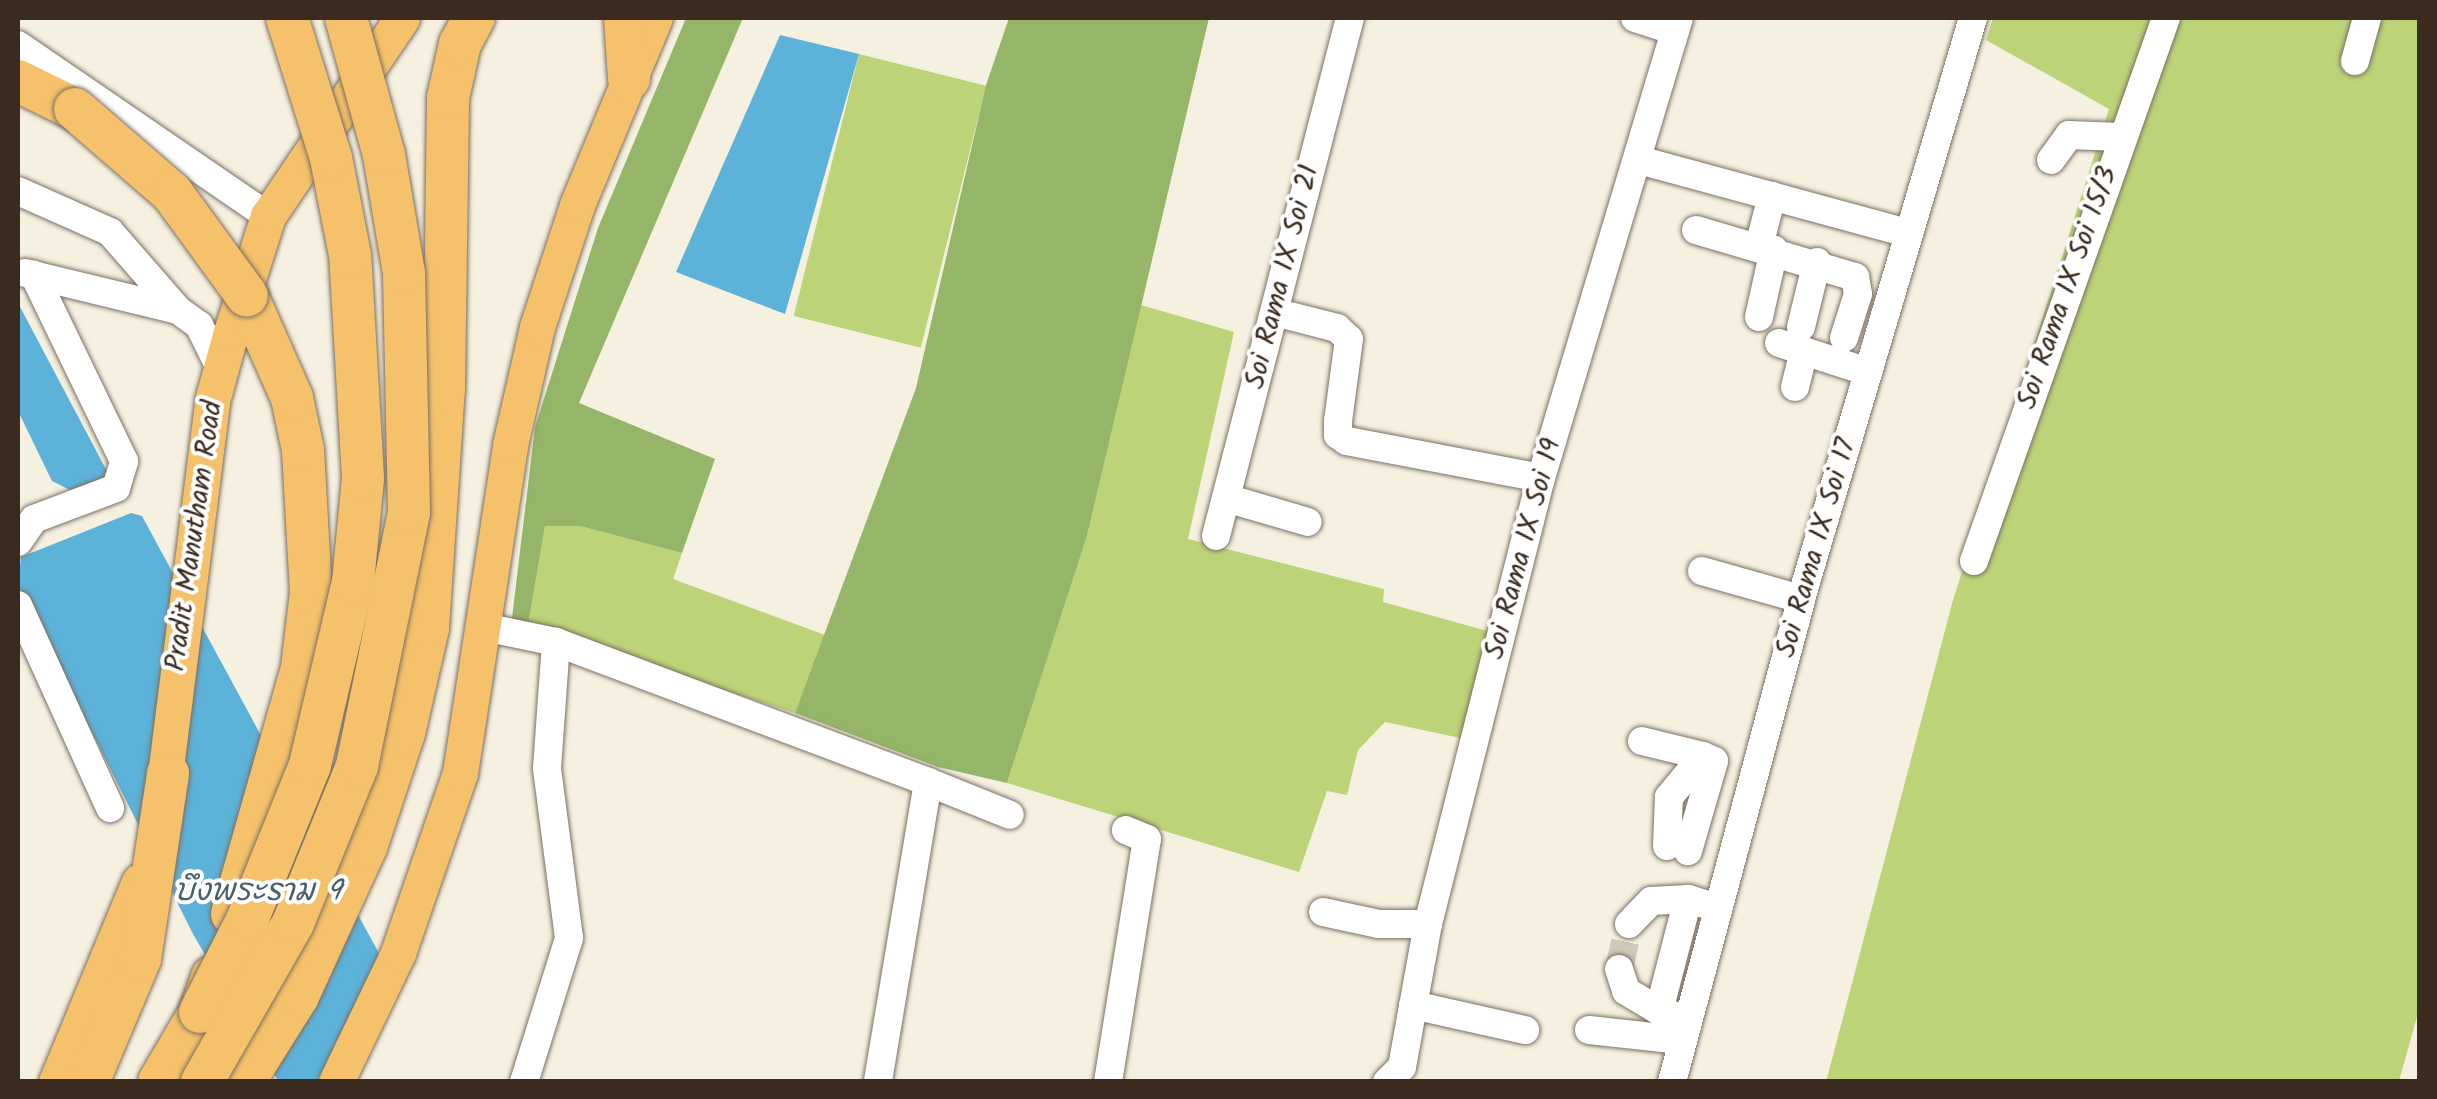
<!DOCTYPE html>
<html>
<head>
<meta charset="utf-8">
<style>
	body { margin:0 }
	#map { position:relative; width:2437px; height:1099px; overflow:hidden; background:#f5f0e0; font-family:Kalam,"Playpen Sans Thai",sans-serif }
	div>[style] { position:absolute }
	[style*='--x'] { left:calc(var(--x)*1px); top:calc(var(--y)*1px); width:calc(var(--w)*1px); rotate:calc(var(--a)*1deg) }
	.green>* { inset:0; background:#bcd378; transform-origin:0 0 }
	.forest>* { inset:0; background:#95b568 }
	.water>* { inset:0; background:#5db2d9 }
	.minor-tunnel>* { height:28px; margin-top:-14px; transform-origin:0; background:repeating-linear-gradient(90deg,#d0c8b9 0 28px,transparent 0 42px) }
	.roads { filter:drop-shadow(0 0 2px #7c6f62) drop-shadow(0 0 2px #7c6f62) }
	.minor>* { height:28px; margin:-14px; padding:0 14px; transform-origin:14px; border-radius:14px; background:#fff }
	.major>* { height:35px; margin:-17.5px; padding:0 17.5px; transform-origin:17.5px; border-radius:17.5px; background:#f5c16b }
	.highway>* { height:42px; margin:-21px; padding:0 21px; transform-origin:21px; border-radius:21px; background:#f5c16b }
	.bridges { filter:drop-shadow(0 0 2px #7c6f62) drop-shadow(0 0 2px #7c6f62) }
	.highway-bridge>* { height:42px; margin:-21px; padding:0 21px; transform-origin:21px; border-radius:21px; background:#f5c16b }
	span { translate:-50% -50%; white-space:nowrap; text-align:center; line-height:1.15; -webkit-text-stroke:8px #fff; paint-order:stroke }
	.street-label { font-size:28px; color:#3b2a1e }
	.water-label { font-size:30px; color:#496069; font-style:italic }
	.frame { position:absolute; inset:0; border:20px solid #3b2a1e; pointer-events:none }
</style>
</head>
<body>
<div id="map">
	<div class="green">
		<i style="clip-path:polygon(1993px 18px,2419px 18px,2420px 1006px,2399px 1081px,1826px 1082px,1953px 600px,2109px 109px,1986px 40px)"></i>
		<i style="left:859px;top:54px;width:131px;height:270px;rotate:14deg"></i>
		<i style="clip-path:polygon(1141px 305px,1234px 332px,1188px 539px,1384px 589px,1383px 602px,1491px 632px,1465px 739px,1385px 722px,1358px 750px,1347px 795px,1327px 791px,1299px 872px,1007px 783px,1087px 536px)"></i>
		<i style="clip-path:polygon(545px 526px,580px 526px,682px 553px,673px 579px,825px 635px,795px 713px,528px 626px)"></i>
	</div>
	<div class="forest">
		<i style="clip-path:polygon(686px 18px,743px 18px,579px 403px,715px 459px,682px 553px,580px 526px,545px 526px,528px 626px,512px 618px,535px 427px,598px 228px)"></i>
		<i style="clip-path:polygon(1009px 18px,1209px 18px,1087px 536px,1007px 783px,938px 767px,795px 713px,916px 388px,986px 85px)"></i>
	</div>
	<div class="water">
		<i style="clip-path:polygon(780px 35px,859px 54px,785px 314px,676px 272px)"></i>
		<i style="clip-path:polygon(18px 303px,109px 475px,76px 493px,52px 481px,18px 411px)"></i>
		<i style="clip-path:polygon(131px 513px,142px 516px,381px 957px,318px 1081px,277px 1079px,193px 934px,18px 585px,21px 557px)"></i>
	</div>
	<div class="minor-tunnel">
		<i style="--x:1619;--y:969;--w:46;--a:-77.5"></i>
	</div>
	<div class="roads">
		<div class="minor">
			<i style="--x:1635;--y:18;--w:42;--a:18"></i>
			<i style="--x:18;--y:45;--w:303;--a:34.4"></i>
			<i style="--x:2355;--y:61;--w:45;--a:-74.4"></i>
			<i style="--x:1639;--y:160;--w:278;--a:15.2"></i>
			<i style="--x:2051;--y:160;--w:31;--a:-54"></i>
			<i style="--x:2069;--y:135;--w:52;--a:2.2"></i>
			<i style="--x:18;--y:191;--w:101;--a:24"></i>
			<i style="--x:110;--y:232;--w:103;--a:48.9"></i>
			<i style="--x:1696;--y:230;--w:166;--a:16.5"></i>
			<i style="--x:1855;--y:277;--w:17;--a:80"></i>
			<i style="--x:1858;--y:294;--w:46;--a:107.7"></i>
			<i style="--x:1759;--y:246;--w:52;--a:-75.4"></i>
			<i style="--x:25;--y:273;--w:157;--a:13.6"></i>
			<i style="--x:178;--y:310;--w:26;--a:36"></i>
			<i style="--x:199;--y:325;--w:50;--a:63.9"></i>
			<i style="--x:1290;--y:316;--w:49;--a:14.3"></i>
			<i style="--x:1337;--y:328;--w:16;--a:43"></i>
			<i style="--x:1349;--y:339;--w:83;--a:97.6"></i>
			<i style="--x:1338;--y:421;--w:14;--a:90"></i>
			<i style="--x:1338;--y:435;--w:11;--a:34"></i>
			<i style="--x:1347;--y:441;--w:197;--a:10.8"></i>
			<i style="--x:1759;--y:317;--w:69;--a:-77.4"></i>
			<i style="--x:1801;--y:327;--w:67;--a:-76.2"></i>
			<i style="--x:1779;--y:343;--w:94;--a:18"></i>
			<i style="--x:1795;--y:387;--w:37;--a:-76"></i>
			<i style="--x:1226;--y:498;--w:85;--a:16.3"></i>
			<i style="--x:1216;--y:536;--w:535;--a:-75.5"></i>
			<i style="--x:18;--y:542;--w:28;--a:-55"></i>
			<i style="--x:34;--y:519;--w:88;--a:-20.7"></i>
			<i style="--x:116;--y:488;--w:28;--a:-73"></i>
			<i style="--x:124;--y:461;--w:207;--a:-115.8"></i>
			<i style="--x:1974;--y:561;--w:576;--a:-70.53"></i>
			<i style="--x:1702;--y:571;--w:103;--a:15.8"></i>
			<i style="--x:18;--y:605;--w:223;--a:65.6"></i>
			<i style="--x:484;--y:627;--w:74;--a:11.8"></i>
			<i style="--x:556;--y:642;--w:397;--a:20.6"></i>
			<i style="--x:928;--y:782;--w:304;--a:99.5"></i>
			<i style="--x:1642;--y:741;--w:63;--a:13.8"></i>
			<i style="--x:928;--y:782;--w:88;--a:21.9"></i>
			<i style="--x:1667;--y:846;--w:49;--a:-87.7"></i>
			<i style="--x:1669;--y:797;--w:53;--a:-50.3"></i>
			<i style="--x:1703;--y:756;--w:12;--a:24"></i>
			<i style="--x:1714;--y:761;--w:94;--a:106.1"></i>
			<i style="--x:1323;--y:912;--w:57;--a:12.1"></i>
			<i style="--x:1379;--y:924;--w:49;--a:0"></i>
			<i style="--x:1629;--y:924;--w:32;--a:-46"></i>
			<i style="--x:1651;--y:901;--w:37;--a:-3"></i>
			<i style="--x:1619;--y:969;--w:23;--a:72"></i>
			<i style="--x:1626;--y:991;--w:39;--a:31"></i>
			<i style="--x:1413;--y:1005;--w:115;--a:12.6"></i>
			<i style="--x:1686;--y:1019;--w:28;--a:-163"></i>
			<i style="--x:1659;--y:1011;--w:116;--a:-75.5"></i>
			<i style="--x:1688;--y:899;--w:28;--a:17"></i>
			<i style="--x:1589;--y:1030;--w:93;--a:6.2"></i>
			<i style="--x:524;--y:1082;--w:151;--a:-72.6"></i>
			<i style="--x:569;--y:938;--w:171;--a:-97.4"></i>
			<i style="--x:547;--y:768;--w:126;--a:-85.9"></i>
			<i style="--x:1108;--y:1082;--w:246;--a:-80.9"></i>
			<i style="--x:1147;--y:839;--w:23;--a:-157"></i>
			<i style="--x:1387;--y:1082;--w:21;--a:-45"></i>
			<i style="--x:1402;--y:1067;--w:145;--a:-79.7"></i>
			<i style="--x:1428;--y:924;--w:460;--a:-75.8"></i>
			<i style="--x:1541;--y:478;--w:480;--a:-73.3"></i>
			<i style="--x:1672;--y:1082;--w:500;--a:-75"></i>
			<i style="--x:1801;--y:599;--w:606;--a:-73.51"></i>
		</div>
		<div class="major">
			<i style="--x:162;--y:799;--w:401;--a:-82.8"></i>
			<i style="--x:212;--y:401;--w:72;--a:-74.6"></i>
			<i style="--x:231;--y:332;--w:122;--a:-72.3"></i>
			<i style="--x:268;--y:216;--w:239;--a:-55.9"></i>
			<i style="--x:56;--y:1082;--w:217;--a:-67.5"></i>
			<i style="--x:336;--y:1082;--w:143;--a:-64.3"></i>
			<i style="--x:398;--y:953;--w:190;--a:-71"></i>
			<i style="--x:460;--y:773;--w:332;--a:-81.3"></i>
			<i style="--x:510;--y:445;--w:121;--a:-77.1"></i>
			<i style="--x:537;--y:327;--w:128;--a:-71.8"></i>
			<i style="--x:577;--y:205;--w:203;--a:-67.4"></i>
		</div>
		<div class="highway">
			<i style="--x:625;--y:18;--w:61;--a:86.2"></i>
			<i style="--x:18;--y:81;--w:64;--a:26.2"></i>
			<i style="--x:232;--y:914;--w:256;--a:-74.1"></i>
			<i style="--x:302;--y:668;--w:76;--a:-83.2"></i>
			<i style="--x:311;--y:593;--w:143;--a:-93.2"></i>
			<i style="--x:303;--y:450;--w:53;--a:-101.9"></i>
			<i style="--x:292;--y:398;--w:111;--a:-113.8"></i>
			<i style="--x:88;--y:1082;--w:134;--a:-67.1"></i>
			<i style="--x:140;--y:959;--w:188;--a:-81.4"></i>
			<i style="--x:159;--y:1082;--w:81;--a:-59.6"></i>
			<i style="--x:200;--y:1012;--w:37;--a:-71"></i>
			<i style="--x:244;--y:1082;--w:102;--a:-57.9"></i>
			<i style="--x:298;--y:996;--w:164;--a:-65.5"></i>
			<i style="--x:366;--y:847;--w:120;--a:-71.6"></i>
			<i style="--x:404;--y:733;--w:108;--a:-77.1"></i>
			<i style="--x:428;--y:628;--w:240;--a:-86.2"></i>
			<i style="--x:444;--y:389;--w:291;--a:-89.2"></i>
			<i style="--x:448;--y:98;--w:55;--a:-77.5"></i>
			<i style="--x:460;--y:44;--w:30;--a:-62"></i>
		</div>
	</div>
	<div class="bridges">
		<div class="highway-bridge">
			<i style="--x:75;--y:109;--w:128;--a:40.9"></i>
			<i style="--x:172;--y:193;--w:127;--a:53.9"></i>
			<i style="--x:200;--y:1012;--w:106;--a:-62.9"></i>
			<i style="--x:248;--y:918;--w:165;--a:-67.9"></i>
			<i style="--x:310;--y:765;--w:188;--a:-76.8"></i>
			<i style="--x:353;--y:582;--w:104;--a:-84.5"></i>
			<i style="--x:363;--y:478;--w:223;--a:-93.3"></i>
			<i style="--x:350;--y:255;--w:99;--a:-101.1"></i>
			<i style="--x:331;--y:158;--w:147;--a:-107.4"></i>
			<i style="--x:202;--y:1082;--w:183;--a:-60.2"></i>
			<i style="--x:293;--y:923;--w:170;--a:-67.8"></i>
			<i style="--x:357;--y:766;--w:259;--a:-78.4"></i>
			<i style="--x:409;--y:512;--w:239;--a:-91.2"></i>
			<i style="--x:404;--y:273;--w:120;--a:-99.6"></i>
			<i style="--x:384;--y:155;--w:142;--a:-105.5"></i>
		</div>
	</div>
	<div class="street-label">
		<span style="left:1283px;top:277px;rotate:-76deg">Soi Rama IX Soi 21</span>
		<span style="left:2068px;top:288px;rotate:-71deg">Soi Rama IX Soi 15/3</span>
		<span style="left:195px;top:536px;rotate:-82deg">Pradit Manutham Road</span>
		<span style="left:1817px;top:548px;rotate:-74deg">Soi Rama IX Soi 17</span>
		<span style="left:1524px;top:549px;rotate:-75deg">Soi Rama IX Soi 19</span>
	</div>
	<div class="water-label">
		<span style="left:258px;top:892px">บึงพระราม 9</span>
	</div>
	<div class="frame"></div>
</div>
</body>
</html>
